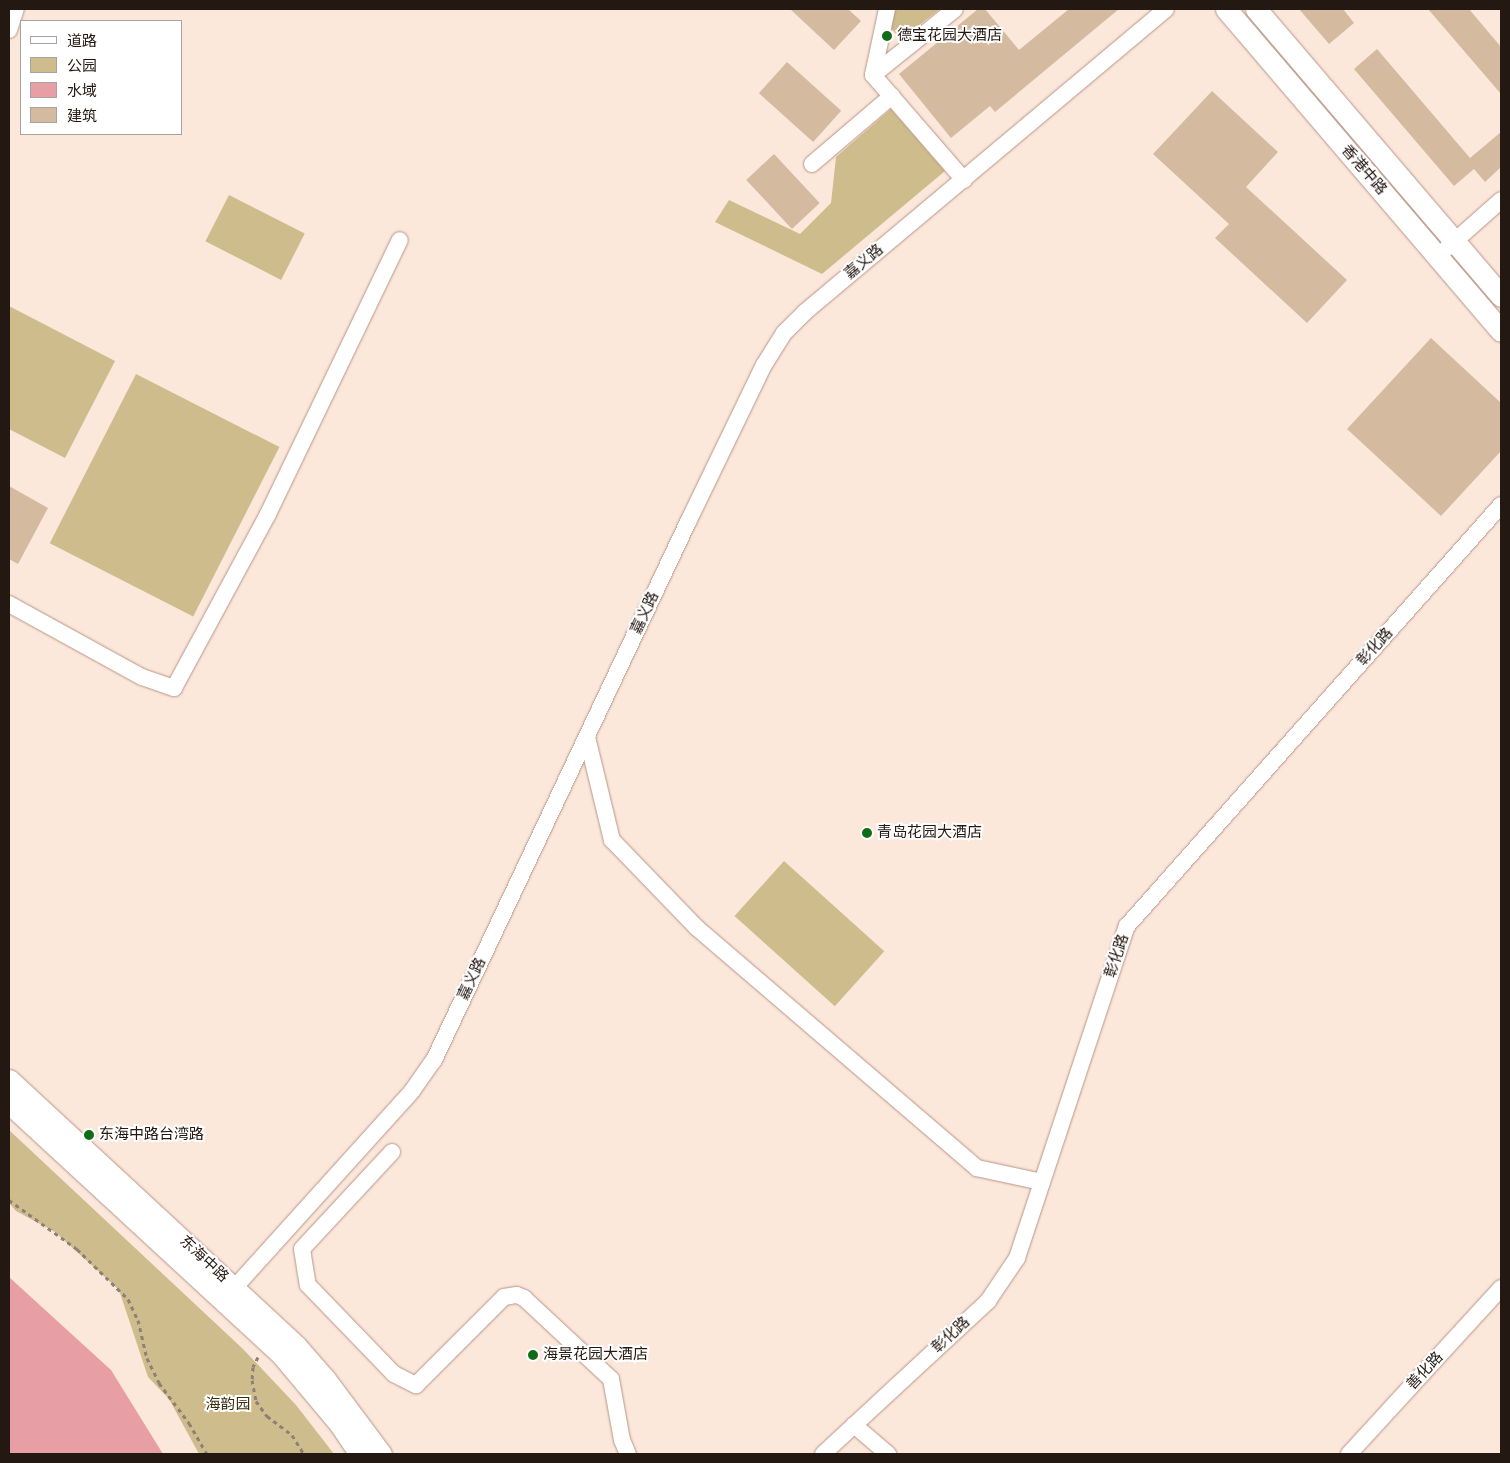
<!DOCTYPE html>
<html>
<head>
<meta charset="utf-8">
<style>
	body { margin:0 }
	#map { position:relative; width:1510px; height:1463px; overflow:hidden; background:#fce7db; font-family:"Sofia Sans Condensed","Noto Sans SC",sans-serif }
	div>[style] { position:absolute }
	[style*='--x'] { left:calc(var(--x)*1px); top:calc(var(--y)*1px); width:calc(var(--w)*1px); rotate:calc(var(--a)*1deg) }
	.green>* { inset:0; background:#cfbc8d; transform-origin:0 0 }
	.water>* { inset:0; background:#e79ea4 }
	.building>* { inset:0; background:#d4ba9f; transform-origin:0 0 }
	.path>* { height:3px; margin-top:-1.5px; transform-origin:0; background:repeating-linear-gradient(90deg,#907f76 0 4px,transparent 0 8px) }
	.roads { filter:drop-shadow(0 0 1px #b79685) drop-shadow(0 0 1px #b79685) }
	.minor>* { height:16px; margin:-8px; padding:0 8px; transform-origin:8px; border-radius:8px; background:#fff }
	.major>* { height:21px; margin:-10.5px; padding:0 10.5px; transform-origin:10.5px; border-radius:10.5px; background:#fff }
	.dots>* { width:14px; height:14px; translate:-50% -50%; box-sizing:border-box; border:2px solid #fff; border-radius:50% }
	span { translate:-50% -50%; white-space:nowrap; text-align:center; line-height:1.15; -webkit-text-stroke:4px #fff; paint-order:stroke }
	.poi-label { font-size:15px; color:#241812 }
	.left { translate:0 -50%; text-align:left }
	.street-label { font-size:15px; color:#241812 }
	.park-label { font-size:15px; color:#382c0f }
	.frame { position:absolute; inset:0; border:10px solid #241812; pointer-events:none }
	.legend { position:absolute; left:20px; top:20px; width:162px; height:115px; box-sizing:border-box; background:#fff; border:1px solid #a7a3a0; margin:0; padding:6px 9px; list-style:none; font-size:15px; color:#241812 }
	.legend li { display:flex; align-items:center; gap:10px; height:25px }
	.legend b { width:25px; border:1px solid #a7a3a0 }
</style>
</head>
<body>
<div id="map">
	<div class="green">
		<i style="clip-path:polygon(889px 9px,940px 9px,901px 39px,884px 21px)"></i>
		<i style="clip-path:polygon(891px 109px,945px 171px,822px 274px,715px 222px,729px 200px,800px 234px,831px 203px,836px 157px)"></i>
		<i style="left:229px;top:195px;width:85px;height:52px;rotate:27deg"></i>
		<i style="clip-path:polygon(9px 306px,115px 361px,65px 458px,9px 429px)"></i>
		<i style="left:136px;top:374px;width:161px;height:190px;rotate:27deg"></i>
		<i style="left:784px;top:861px;width:135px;height:74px;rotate:42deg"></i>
		<i style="clip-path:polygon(9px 1130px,243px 1349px,296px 1405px,334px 1454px,199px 1454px,169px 1399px,148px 1377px,119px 1290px,55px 1232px,16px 1211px,9px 1203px)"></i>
	</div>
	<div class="water">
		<i style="clip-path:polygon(9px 1277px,111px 1370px,163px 1454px,9px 1454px)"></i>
	</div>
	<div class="building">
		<i style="clip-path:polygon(790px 9px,848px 9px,861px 21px,834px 50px)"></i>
		<i style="clip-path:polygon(978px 9px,985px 9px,1019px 50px,1069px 9px,1119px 9px,995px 112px,990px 106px,951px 138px,899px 74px)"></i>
		<i style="clip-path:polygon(1299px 9px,1343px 9px,1354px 23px,1329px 44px)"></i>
		<i style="clip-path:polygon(1428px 9px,1469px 9px,1501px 47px,1501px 94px)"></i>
		<i style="clip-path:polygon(1377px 49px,1470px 158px,1501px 132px,1501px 167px,1485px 182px,1474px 169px,1454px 186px,1354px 69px)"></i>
		<i style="left:787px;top:62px;width:73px;height:42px;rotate:42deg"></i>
		<i style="clip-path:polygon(1212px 91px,1278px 152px,1246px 187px,1347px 280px,1307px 323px,1215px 238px,1229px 224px,1153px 154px)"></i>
		<i style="left:774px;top:154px;width:67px;height:38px;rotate:47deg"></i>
		<i style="clip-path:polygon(1431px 338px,1501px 403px,1501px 451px,1441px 516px,1347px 429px)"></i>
		<i style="clip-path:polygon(9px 486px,48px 508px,18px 564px,9px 559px)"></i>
	</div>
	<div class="path">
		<i style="--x:9;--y:1200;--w:84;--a:35.8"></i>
		<i style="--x:77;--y:1249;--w:71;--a:44.4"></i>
		<i style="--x:128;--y:1299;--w:23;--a:65"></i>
		<i style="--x:138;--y:1320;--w:39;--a:77"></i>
		<i style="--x:147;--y:1358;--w:28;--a:64"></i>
		<i style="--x:159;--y:1383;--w:50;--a:53.1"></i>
		<i style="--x:189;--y:1423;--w:36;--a:60"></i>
		<i style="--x:258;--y:1357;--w:11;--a:117"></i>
		<i style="--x:253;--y:1367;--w:13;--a:94"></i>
		<i style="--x:252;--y:1380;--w:21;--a:79"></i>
		<i style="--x:256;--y:1401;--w:19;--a:54"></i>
		<i style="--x:267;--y:1416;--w:31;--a:37"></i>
		<i style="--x:292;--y:1435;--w:22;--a:58"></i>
	</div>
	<div class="roads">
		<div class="minor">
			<i style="--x:887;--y:9;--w:67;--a:102"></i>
			<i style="--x:873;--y:75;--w:139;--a:49.1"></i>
			<i style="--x:9;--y:30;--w:22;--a:-72"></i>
			<i style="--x:873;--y:75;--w:105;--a:-38.8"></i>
			<i style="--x:812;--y:164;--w:105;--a:-40.4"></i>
			<i style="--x:1447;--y:248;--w:72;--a:-41.6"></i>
			<i style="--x:9;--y:604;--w:152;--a:28.8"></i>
			<i style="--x:142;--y:677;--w:34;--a:19"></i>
			<i style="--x:174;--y:688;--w:196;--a:-61.6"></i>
			<i style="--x:267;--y:516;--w:306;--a:-64.3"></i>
			<i style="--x:587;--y:737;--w:106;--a:76.4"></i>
			<i style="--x:612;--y:840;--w:122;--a:46"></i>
			<i style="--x:697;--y:928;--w:369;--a:40.6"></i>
			<i style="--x:977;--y:1168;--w:66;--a:12.2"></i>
			<i style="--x:392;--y:1152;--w:132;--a:132.9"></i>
			<i style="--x:302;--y:1249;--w:36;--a:81"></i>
			<i style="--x:308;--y:1285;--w:124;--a:46"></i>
			<i style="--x:394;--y:1374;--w:25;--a:27"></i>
			<i style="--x:416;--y:1385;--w:124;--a:-45"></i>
			<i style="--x:504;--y:1297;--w:13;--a:-9"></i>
			<i style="--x:517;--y:1295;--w:8;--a:23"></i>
			<i style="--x:524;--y:1298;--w:119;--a:43"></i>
			<i style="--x:611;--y:1379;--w:62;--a:79.8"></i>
			<i style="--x:622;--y:1440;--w:15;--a:67"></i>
			<i style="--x:227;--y:1296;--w:276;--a:-47.9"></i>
			<i style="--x:412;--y:1091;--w:38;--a:-55"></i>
			<i style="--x:434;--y:1060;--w:595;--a:-64.73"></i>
			<i style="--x:688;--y:522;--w:174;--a:-64.2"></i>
			<i style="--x:764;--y:365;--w:38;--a:-58"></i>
			<i style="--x:784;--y:333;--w:30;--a:-45"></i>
			<i style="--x:805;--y:312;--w:471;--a:-40"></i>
			<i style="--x:854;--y:1425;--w:45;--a:40.5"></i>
			<i style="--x:823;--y:1454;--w:225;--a:-42.8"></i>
			<i style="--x:988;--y:1301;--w:52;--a:-56"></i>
			<i style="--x:1017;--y:1258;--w:350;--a:-71.7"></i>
			<i style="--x:1127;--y:926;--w:563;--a:-48.38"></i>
			<i style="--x:1349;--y:1454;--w:225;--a:-47.5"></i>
		</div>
		<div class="major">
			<i style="--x:1226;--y:9;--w:423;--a:49.5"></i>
			<i style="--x:1256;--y:9;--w:377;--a:49.5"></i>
			<i style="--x:9;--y:1080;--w:391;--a:42.8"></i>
			<i style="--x:296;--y:1346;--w:44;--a:48.7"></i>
			<i style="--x:325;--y:1379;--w:94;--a:53.3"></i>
			<i style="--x:9;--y:1103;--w:372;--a:42.7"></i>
			<i style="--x:282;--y:1355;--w:89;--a:50"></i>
			<i style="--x:339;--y:1423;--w:37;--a:56"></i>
		</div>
	</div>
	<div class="dots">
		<i style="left:887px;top:36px;background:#116c17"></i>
		<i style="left:867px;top:833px;background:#116c17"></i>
		<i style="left:89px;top:1135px;background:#116c17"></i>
		<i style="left:533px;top:1355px;background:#116c17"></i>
	</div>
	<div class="poi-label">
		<span class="left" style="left:897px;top:36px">德宝花园大酒店</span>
		<span class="left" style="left:877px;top:833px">青岛花园大酒店</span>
		<span class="left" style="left:99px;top:1135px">东海中路台湾路</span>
		<span class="left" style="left:543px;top:1355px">海景花园大酒店</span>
	</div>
	<div class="street-label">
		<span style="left:1364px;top:170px;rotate:49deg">香港中路</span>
		<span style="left:864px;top:262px;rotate:-40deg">嘉义路</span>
		<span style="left:645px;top:613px;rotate:-65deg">嘉义路</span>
		<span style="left:1375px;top:647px;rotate:-48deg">彰化路</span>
		<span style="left:1117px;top:956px;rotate:-72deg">彰化路</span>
		<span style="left:472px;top:979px;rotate:-65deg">嘉义路</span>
		<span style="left:204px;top:1259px;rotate:43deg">东海中路</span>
		<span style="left:951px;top:1335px;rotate:-43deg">彰化路</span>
		<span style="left:1425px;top:1371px;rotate:-47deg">善化路</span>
	</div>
	<div class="park-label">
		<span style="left:228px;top:1405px">海韵园</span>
	</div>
	<div class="frame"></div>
	<ul class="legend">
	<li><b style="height:6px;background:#fff"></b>道路</li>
	<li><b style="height:14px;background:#cfbc8d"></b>公园</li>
	<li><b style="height:14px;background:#e79ea4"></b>水域</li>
	<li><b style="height:14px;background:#d4ba9f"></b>建筑</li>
	</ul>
</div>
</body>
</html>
